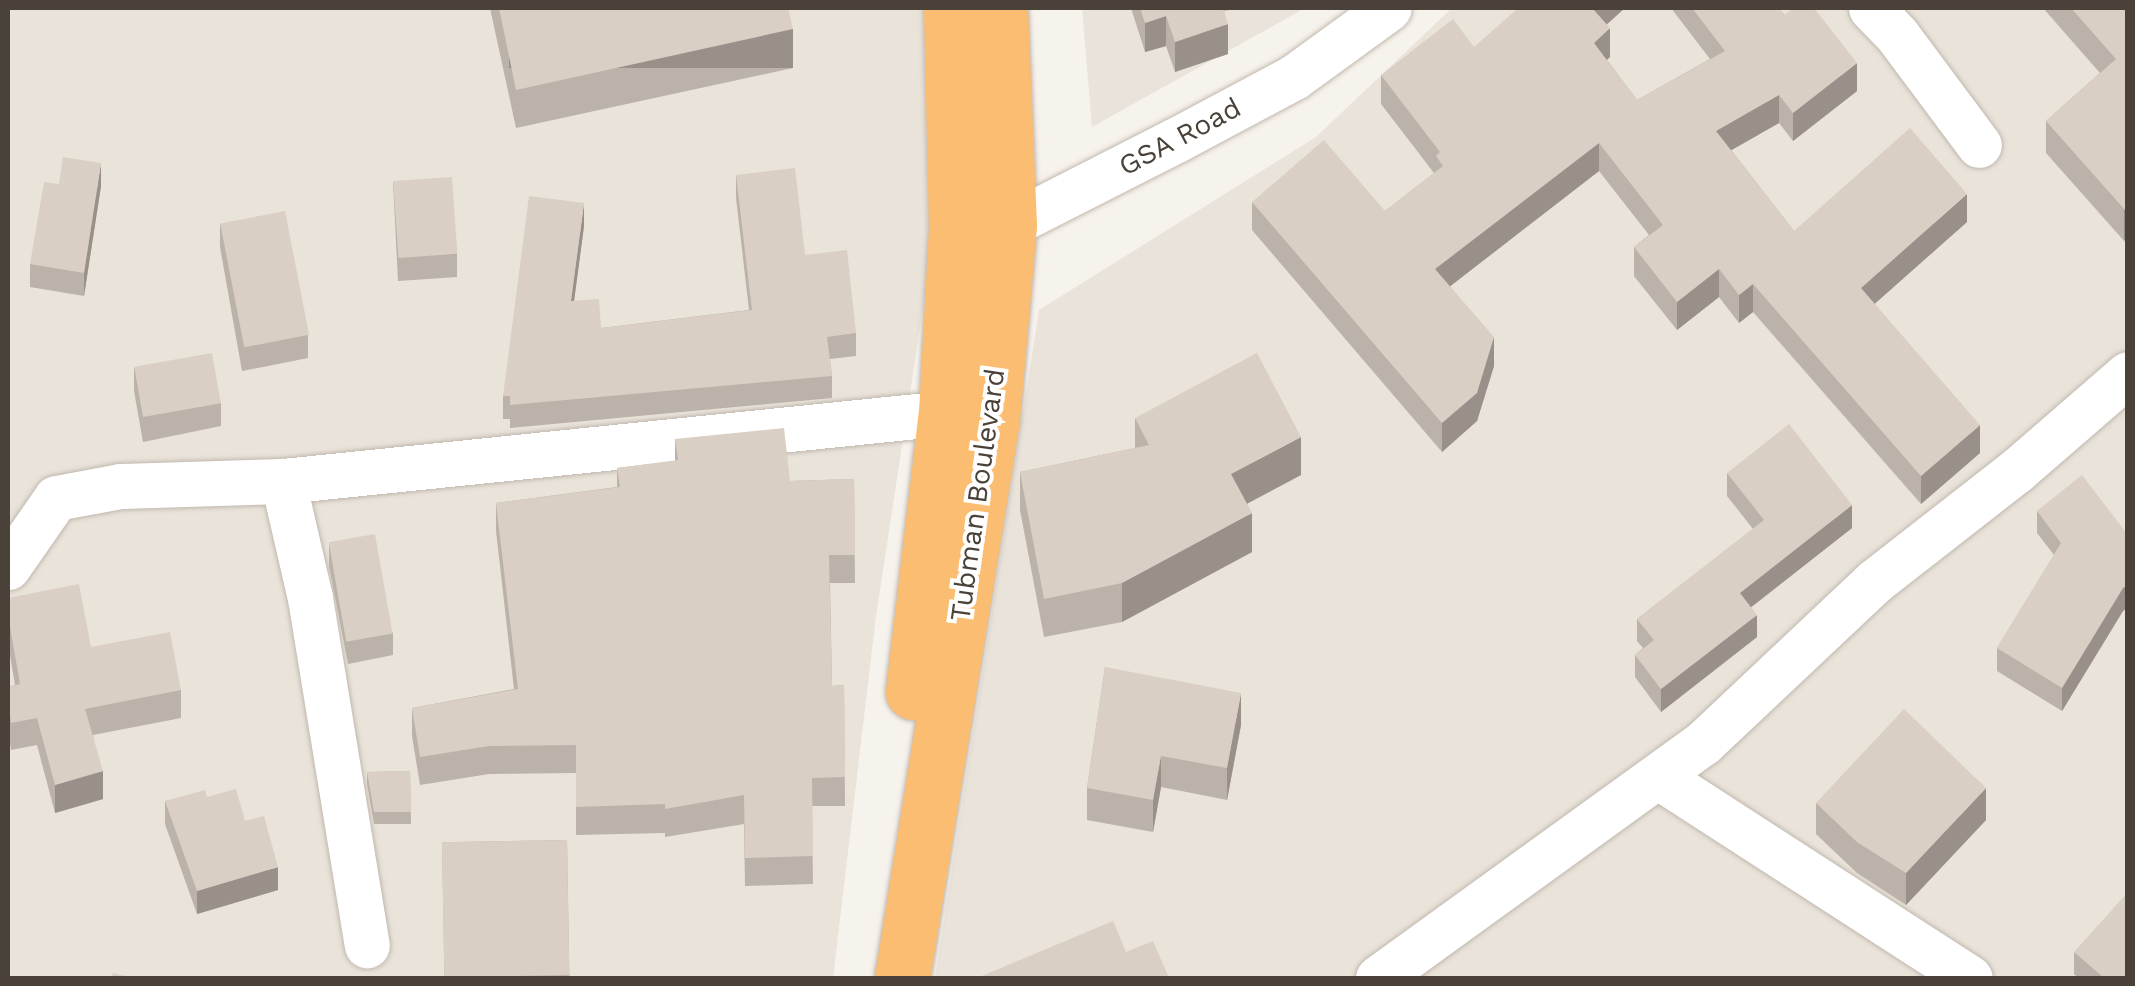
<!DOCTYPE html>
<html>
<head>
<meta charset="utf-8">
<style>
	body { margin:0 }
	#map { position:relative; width:2135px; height:986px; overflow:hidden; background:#f6f2ec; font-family:"Work Sans",sans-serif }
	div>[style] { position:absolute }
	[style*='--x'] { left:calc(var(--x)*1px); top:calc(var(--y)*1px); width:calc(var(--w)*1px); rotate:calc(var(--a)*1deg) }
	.residential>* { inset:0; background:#e9e3da }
	.roads { filter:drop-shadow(0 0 2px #c1b8ae) drop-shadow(0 0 2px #c1b8ae) }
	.minor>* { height:45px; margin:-22.5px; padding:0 22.5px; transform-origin:22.5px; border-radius:22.5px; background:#fff }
	.highway>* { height:55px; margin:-27.5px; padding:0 27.5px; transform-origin:27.5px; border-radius:27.5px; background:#fbbd71 }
	.wall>* { inset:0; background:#bbb2a9; transform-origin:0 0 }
	.shaded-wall>* { inset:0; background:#999189; transform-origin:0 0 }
	.building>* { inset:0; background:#dacfc4; transform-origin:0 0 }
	span { translate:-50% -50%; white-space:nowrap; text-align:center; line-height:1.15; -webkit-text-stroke:8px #fff; paint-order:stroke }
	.street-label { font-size:28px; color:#4a4239 }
	.frame { position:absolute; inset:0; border:10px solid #4a4239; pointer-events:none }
</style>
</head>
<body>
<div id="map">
	<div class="residential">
		<i style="clip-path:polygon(8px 8px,923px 8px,928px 275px,876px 616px,833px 978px,8px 978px)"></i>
		<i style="clip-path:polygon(1082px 8px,1305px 8px,1092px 127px)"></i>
		<i style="clip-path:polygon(1452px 8px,2127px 8px,2127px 978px,935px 978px,1039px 310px,1316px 137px)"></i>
	</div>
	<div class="roads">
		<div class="minor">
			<i style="--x:1871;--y:8;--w:37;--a:46"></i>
			<i style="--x:1897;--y:35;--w:137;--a:53.3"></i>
			<i style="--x:978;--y:227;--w:31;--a:-4"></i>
			<i style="--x:1009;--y:225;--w:187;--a:-27"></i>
			<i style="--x:1176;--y:140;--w:134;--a:-28.1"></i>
			<i style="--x:1294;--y:77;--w:117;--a:-36"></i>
			<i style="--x:283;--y:481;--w:120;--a:77"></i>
			<i style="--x:310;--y:598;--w:352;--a:80.7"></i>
			<i style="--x:8;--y:567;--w:84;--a:-55.2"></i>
			<i style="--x:56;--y:498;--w:65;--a:-10.6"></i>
			<i style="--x:120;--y:486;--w:163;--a:-1.8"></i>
			<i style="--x:283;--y:481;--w:666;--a:-5.86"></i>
			<i style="--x:1659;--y:777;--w:370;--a:32.9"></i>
			<i style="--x:1378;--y:978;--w:401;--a:-35.9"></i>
			<i style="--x:1703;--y:743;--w:236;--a:-43.3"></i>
			<i style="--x:1875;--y:581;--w:179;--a:-38"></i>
			<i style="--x:2016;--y:471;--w:148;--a:-40.9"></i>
		</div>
		<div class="highway">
			<i style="--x:913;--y:692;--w:281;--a:-83.3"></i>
			<i style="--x:946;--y:413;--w:185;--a:-86.9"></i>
			<i style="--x:956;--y:228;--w:220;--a:-91.3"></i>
			<i style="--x:902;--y:978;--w:566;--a:-80.85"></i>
			<i style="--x:992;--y:419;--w:195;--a:-85"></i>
			<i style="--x:1009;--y:225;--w:217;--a:-92.4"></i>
		</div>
	</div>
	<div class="wall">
		<i style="clip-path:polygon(490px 8px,788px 8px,793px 68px,516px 128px)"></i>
		<i style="clip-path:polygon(1131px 8px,1238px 8px,1224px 11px,1228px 54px,1175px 72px,1166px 46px,1145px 52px)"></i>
		<i style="clip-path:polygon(1671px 8px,1778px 8px,1857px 91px,1793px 141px,1779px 123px,1731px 150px,1794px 231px,1967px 222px,1874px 304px,1980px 453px,1921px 504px,1753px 312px,1739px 323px,1719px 297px,1677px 330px,1634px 276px,1634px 247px,1649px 235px,1599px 171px,1450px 286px,1494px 366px,1477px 421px,1442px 452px,1252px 230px,1252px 202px,1385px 211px,1434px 173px,1381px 104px,1381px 75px,1474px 47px,1607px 24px,1610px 57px,1607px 60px,1637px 100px,1710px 59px)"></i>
		<i style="clip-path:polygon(2043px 8px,2128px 8px,2125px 242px,2046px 153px,2046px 121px,2100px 73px)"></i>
		<i style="clip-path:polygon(736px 175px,805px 255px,856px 333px,856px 356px,830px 359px,832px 376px,832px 398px,510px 428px,510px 419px,503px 419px,503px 396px,584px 226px,574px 301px,601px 328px,749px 310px,736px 198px)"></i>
		<i style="clip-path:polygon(393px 182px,457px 254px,457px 277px,398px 281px)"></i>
		<i style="clip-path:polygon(101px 186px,84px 296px,30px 287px,30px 264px)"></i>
		<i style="clip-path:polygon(220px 224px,308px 335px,308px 358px,242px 371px,220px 247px)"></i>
		<i style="clip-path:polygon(134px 368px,221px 403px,221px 426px,143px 442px,134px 391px)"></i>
		<i style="clip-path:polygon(1135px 418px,1301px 475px,1247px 504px,1252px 552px,1122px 622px,1044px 637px,1020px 510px,1020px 472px,1135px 448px)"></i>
		<i style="clip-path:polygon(675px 439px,790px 481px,854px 479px,855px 583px,830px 583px,832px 686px,844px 685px,845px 806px,812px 806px,813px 884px,745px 886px,744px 824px,665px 837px,665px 833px,576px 835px,576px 773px,489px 774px,420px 785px,412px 736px,412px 708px,514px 689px,496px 531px,496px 503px,617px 487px,617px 468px,675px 461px)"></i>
		<i style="clip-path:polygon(1727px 473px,1852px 528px,1751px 607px,1757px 637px,1661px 712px,1635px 677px,1635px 655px,1643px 648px,1637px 641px,1637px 619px,1753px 529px,1727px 496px)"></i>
		<i style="clip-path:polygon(2037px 511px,2128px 535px,2128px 607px,2123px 611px,2062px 711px,1997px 671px,1997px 648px,2054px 555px,2037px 533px)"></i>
		<i style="clip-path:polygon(329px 543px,393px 633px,393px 655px,348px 664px,329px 566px)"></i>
		<i style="clip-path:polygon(8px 598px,91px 647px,181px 690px,181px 718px,93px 735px,103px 799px,55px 813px,37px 745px,11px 750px,8px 729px,8px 687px,15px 685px,8px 643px)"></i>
		<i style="clip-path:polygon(1105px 667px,1241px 725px,1227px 800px,1161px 787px,1153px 832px,1087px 820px,1087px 788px)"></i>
		<i style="clip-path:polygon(410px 771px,411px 824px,374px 824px,367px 784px,367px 772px)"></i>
		<i style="clip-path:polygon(207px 797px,245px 821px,278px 890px,197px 914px,165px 824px,165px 801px)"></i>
		<i style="clip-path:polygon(1816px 803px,1986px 820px,1906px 905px,1857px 873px,1816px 834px)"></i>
		<i style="left:567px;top:840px;width:138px;height:125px;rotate:89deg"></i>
		<i style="clip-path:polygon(2074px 952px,2128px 978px,2078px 978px,2074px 974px)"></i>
	</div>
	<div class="shaded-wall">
		<i style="clip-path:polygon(1594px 8px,1625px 8px,1593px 37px,1593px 9px)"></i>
		<i style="clip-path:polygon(1166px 16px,1166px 46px,1145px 52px,1145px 23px)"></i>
		<i style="clip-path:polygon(1228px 24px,1228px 54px,1175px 72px,1175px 42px)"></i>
		<i style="clip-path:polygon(1610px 28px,1610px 57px,1594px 71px,1594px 43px)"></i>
		<i style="left:793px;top:29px;width:39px;height:284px;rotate:90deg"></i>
		<i style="clip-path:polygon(1857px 63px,1857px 91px,1793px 141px,1793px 113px)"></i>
		<i style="clip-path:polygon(1779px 95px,1779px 123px,1716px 159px,1716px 131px)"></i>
		<i style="clip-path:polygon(1599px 143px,1599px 171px,1435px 298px,1435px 269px)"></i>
		<i style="clip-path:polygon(101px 163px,101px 186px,84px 296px,84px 273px)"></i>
		<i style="clip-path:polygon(1967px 194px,1967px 222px,1861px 316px,1861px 288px)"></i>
		<i style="clip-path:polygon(584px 203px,584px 226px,571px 324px,571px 301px)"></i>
		<i style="left:2128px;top:208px;width:32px;height:4px;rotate:90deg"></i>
		<i style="clip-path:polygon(1719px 269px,1719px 297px,1677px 330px,1677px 302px)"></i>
		<i style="clip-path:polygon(1753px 284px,1753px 312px,1739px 323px,1739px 295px)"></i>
		<i style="clip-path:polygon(1494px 337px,1494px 366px,1477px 421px,1442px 452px,1442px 423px)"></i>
		<i style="clip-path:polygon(1980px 425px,1980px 453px,1921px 504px,1921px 476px)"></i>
		<i style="clip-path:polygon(1301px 437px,1301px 475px,1231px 512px,1231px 474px)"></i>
		<i style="clip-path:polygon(1852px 505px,1852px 528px,1740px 616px,1740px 593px)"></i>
		<i style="clip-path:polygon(1252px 513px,1252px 552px,1122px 622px,1122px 583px)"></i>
		<i style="clip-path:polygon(2128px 584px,2128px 607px,2123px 611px,2062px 711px,2062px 688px,2123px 588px)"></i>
		<i style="clip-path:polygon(1757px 615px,1757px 637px,1661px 712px,1661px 689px)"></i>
		<i style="clip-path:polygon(1241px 693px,1241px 725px,1227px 800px,1227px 768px)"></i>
		<i style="clip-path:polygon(1161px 756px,1161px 787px,1153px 832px,1153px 800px)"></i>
		<i style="clip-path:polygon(103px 771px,103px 799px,55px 813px,55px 785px)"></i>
		<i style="clip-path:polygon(1986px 788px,1986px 820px,1906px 905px,1906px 873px)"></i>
		<i style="clip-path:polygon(278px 867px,278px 890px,197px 914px,197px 891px)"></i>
	</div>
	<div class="building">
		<i style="clip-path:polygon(499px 8px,788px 8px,793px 29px,516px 90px)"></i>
		<i style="clip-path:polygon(1140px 8px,1223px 8px,1228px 24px,1175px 42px,1166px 16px,1145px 23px)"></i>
		<i style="clip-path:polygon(1518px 8px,1594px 8px,1593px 9px,1610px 28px,1594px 43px,1637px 100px,1725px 51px,1692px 8px,1778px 8px,1784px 15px,1794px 8px,1814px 8px,1857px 63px,1793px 113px,1779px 95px,1716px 131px,1794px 231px,1910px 128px,1967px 194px,1861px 288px,1980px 425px,1921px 476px,1753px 284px,1739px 295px,1719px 269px,1677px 302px,1634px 247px,1663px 225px,1599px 143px,1435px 269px,1494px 337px,1477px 393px,1442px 423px,1252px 202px,1324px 140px,1385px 211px,1443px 166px,1436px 156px,1440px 152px,1381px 75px,1453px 19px,1474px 47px)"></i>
		<i style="clip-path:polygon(2071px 8px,2128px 8px,2128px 208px,2125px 210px,2046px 121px,2116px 59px)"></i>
		<i style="clip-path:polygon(63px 157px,101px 163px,84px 273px,30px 264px,44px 182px,59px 184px)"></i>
		<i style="clip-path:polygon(795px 168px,805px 255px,847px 250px,856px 333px,827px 337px,832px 376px,510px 405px,510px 396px,503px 396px,529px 196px,584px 203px,571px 301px,599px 299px,601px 328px,752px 310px,736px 175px)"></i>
		<i style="left:452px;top:177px;width:77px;height:59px;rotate:86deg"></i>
		<i style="left:285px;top:211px;width:126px;height:66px;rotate:79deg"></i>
		<i style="left:212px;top:353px;width:51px;height:79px;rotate:80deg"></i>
		<i style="clip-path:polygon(1257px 353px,1301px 437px,1231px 474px,1252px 513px,1122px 583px,1044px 599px,1020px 472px,1149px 445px,1135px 418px)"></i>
		<i style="clip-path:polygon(1789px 424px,1852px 505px,1740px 593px,1757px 615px,1661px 689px,1635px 655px,1654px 640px,1637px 619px,1764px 520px,1727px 473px)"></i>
		<i style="clip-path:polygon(784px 428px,790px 481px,854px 479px,855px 555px,829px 555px,832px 686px,844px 685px,845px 777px,812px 778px,813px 856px,745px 858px,744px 795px,665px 809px,665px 804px,576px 807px,576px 745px,489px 746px,420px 757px,412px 708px,518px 689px,496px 503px,620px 487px,617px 468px,678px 460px,675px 439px)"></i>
		<i style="clip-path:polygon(2082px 475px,2128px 535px,2128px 584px,2123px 588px,2062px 688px,1997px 648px,2061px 543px,2037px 511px)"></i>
		<i style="left:375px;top:534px;width:101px;height:47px;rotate:80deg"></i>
		<i style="clip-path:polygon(79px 584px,91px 647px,170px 632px,181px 690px,85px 709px,103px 771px,55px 785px,37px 718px,11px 723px,8px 701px,8px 687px,20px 684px,8px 615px,8px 598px)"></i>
		<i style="clip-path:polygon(1105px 667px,1241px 693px,1227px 768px,1161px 756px,1153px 800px,1087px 788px)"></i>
		<i style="clip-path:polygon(1904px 709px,1986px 788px,1906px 873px,1857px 842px,1816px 803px)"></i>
		<i style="clip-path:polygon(410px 771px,411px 812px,374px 812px,367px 772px)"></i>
		<i style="clip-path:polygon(236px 789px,245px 821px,264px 816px,278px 867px,197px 891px,165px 801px,205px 790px,207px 797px)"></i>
		<i style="left:567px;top:840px;width:135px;height:125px;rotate:89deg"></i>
		<i style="clip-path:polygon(2128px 892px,2128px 978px,2104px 978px,2074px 952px)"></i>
		<i style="clip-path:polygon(1113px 921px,1126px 952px,1153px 941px,1169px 978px,977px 978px)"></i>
		<i style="clip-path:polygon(113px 973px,135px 978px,111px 978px)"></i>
	</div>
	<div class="street-label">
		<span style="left:1180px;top:137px;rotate:-28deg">GSA Road</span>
		<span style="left:978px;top:495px;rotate:-82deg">Tubman Boulevard</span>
	</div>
	<div class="frame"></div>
</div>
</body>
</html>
